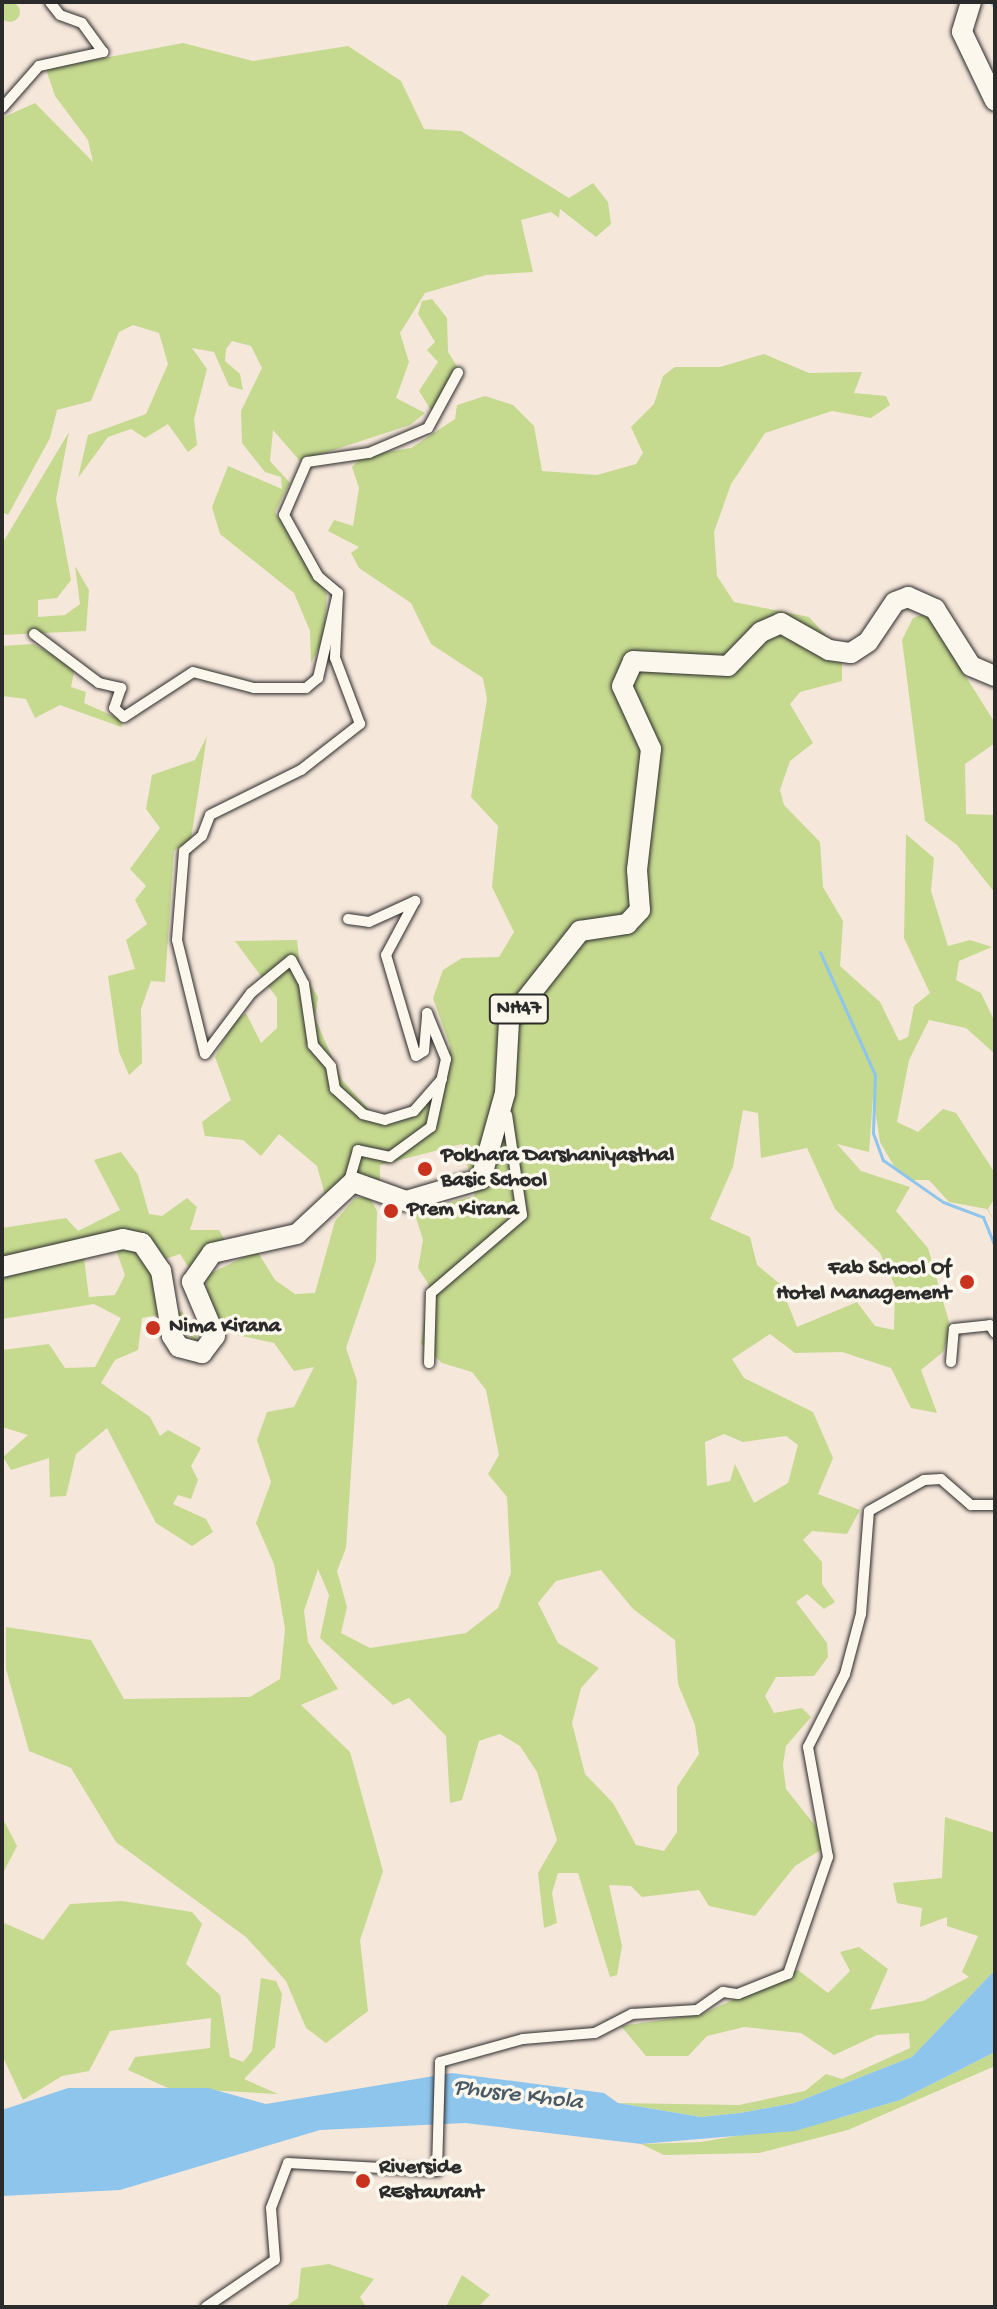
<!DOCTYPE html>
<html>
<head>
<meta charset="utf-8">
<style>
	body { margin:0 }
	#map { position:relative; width:997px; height:2309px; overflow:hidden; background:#f6e7db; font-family:"Gochi Hand",sans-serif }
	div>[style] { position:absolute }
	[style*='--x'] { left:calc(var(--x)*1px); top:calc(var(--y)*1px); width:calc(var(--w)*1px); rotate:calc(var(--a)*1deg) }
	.green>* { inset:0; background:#c5d98f }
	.round { border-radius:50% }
	.water>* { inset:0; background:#8ec5ec }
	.stream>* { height:3px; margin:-1.5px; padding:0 1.5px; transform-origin:1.5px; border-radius:1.5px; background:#8ec5ec }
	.roads { filter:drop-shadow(0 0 2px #2b2b2b) drop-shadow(0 0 2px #2b2b2b) }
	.street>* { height:10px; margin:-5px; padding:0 5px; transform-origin:5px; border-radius:5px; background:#fbf7ec }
	.highway>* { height:20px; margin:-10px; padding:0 10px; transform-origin:10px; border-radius:10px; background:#fbf7ec }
	.dots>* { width:22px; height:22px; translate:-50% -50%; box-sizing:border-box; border:4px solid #fbf7ec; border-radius:50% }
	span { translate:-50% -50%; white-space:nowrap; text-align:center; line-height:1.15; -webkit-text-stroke:7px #fbf7ec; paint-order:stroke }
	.shield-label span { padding:2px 6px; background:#fbf7ec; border:2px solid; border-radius:6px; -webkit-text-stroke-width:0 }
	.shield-label { font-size:20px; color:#2b2b2b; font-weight:700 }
	.poi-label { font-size:22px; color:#2b2b2b; font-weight:700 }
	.left { translate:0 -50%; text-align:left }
	.right { translate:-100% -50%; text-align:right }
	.water-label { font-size:24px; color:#495965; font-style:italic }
	.frame { position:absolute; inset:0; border:4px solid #2b2b2b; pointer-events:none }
</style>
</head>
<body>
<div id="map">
	<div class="green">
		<i class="round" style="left:0;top:2px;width:20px;height:20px"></i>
		<i style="clip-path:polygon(183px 43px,253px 61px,348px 46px,401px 81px,424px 129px,461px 131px,569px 198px,593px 183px,608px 202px,611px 224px,596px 237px,560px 209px,559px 218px,551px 212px,521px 220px,533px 272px,486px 275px,425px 293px,400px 333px,409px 362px,396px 398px,425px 413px,410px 425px,300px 461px,273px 430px,270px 461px,290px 483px,275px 512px,327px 594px,324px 638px,311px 663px,310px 631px,294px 593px,220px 534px,212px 507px,228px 466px,282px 489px,281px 477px,265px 472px,242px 443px,241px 411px,262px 368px,251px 346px,232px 341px,226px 349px,225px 361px,240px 374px,243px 390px,229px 386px,214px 352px,192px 348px,207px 369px,194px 419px,197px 445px,188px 452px,168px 424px,145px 438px,131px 429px,108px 437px,78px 478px,88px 435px,146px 414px,168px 364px,159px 333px,133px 325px,119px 332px,91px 401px,57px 410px,50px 438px,8px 515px,2px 512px,2px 118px,35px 103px,93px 162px,88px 140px,55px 96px,46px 69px)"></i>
		<i style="clip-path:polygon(422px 301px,432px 299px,447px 318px,448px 352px,458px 368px,432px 412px,419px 391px,438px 362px,427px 350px,435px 342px,418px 314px)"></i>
		<i style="clip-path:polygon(evenodd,764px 354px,809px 373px,862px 372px,854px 393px,886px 396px,890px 405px,871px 418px,832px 411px,765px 433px,731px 484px,714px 532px,717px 576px,734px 602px,809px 617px,842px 653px,842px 681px,800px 692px,790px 704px,813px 743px,790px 761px,780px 790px,784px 805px,820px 842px,823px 887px,843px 921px,840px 966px,880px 1002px,899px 1041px,908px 1037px,914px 1006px,930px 993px,904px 938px,906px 834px,934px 858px,931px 891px,948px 946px,970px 940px,992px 947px,959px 961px,956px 980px,981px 993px,995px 1022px,995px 1054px,966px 1028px,929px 1020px,909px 1060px,897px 1122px,918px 1132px,943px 1109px,956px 1113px,993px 1170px,995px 1198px,988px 1209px,995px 1223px,987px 1209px,949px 1202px,929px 1180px,912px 1180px,895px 1168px,880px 1142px,873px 1097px,869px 1152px,837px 1144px,861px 1171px,910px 1187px,896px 1211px,928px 1248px,951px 1329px,943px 1352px,921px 1370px,937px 1413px,911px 1408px,891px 1368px,842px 1352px,795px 1353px,770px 1334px,732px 1359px,744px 1378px,813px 1412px,833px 1458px,818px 1494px,860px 1510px,847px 1534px,812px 1531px,803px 1540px,822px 1562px,822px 1584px,835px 1602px,824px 1609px,807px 1594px,796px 1602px,827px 1643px,828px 1657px,814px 1676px,776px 1677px,765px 1696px,774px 1713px,802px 1708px,811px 1717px,786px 1746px,783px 1765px,786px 1789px,817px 1828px,822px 1849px,795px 1866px,755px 1916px,709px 1906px,699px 1890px,642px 1897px,631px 1886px,609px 1885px,622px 1946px,617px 1975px,610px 1977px,578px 1873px,558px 1873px,552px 1893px,557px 1923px,544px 1928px,538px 1873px,557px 1840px,537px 1772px,520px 1746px,500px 1734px,479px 1741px,462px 1800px,450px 1803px,446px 1736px,409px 1698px,393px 1705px,320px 1638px,329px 1595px,318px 1569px,304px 1611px,308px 1642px,338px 1689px,301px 1705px,350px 1752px,383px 1871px,360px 1940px,368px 2011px,326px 2043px,306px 2028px,286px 1981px,246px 1937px,116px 1842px,71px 1768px,29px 1751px,6px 1669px,6px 1627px,91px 1640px,124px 1699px,250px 1697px,280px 1679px,285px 1629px,274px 1564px,256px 1523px,271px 1482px,257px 1440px,267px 1412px,294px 1407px,314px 1367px,294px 1371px,274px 1343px,237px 1335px,206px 1304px,207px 1275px,257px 1251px,275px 1280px,295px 1294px,315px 1293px,335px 1221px,356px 1197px,370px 1198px,377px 1211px,376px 1261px,346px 1348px,357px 1381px,346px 1548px,337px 1571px,347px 1607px,341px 1633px,370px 1648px,466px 1633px,498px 1608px,511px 1573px,507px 1497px,488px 1474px,499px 1455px,486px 1390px,472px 1372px,442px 1363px,421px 1344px,429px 1285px,418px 1268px,423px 1240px,414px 1211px,475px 1196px,462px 1144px,380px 1165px,380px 1186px,325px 1195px,317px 1166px,279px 1134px,261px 1156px,243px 1140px,205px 1136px,202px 1122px,231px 1100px,215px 1057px,234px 1021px,246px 1013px,261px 1043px,277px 1028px,277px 998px,235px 941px,297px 940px,300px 967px,318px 997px,315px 1018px,342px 1080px,381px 1123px,416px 1113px,447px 1077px,450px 1046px,433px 998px,443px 970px,462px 958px,499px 957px,514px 932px,492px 887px,498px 826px,471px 797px,487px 699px,483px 678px,431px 644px,411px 603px,359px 568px,351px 553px,359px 547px,328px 531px,334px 520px,353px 526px,359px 488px,352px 467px,363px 456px,411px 448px,455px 419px,457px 405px,485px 396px,513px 405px,534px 426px,542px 471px,597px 475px,636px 464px,643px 453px,631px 427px,654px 404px,663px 376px,675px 367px,720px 367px,764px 354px,743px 1110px,758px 1113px,761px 1158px,807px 1148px,835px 1209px,880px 1253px,895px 1286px,894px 1330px,875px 1326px,857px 1302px,797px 1327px,780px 1284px,757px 1265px,750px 1237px,710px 1219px,733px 1167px,743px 1110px,764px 354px,724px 1434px,743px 1442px,786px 1436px,798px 1445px,788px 1483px,754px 1503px,735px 1464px,730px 1481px,707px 1486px,705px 1442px,724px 1434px,764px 354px,601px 1570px,633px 1609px,675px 1640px,678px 1684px,695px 1725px,699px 1754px,677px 1787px,677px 1832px,664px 1851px,636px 1845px,613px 1803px,585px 1774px,572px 1723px,581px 1688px,599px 1668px,558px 1643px,538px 1603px,556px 1581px,601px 1570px)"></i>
		<i style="clip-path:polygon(69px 432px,56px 499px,71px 580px,57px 598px,38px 600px,38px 617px,65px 615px,80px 604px,75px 566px,89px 590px,86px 631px,2px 635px,2px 544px)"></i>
		<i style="clip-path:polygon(926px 613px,995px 723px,995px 743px,965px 764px,966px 814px,995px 815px,995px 893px,957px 845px,925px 821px,902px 640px,913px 618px)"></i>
		<i style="clip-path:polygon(33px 644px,84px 672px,74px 672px,71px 687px,86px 692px,84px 703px,124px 721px,121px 727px,60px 705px,35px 718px,26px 699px,2px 696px,2px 646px)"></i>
		<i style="clip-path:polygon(207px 736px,191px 839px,174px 851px,165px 982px,151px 981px,141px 1009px,142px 1063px,129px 1075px,119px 1052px,108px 976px,135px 969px,126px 940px,147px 924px,135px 900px,146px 886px,130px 869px,160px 828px,146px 809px,152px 775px,195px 760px)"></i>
		<i style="clip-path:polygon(121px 1152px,138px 1175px,149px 1214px,162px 1216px,187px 1198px,197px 1207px,190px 1230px,219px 1230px,226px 1243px,189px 1268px,180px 1254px,160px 1261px,151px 1242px,2px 1261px,2px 1228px,66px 1218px,78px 1231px,120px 1210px,94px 1160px)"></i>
		<i style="clip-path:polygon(130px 1247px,161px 1284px,164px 1314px,142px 1318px,138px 1350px,115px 1360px,101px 1383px,150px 1417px,160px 1436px,168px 1430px,201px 1448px,191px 1466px,198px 1480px,191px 1499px,178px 1495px,173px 1504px,206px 1519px,213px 1532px,192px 1546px,156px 1523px,107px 1428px,76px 1454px,66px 1496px,50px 1497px,49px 1458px,11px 1470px,3px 1457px,28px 1435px,2px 1427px,2px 1350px,49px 1344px,65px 1368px,95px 1367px,121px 1318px,94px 1304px,2px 1319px,2px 1281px,8px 1273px,84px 1259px,89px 1297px,115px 1295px,125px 1275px,116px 1250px)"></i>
		<i style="clip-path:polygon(182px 1311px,197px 1337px,195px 1344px,173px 1314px)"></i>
		<i style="clip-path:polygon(2px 1817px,17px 1846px,2px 1875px)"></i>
		<i style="clip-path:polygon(945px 1817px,995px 1833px,995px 1970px,912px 2057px,794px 2103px,740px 2113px,701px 2117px,618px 2103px,739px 2105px,805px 2091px,826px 2074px,842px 2079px,910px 2048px,909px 2033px,877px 2035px,834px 2055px,801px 2033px,744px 2027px,707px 2036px,688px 2056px,646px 2056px,621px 2026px,702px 2014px,798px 1970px,828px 1993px,850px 1971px,840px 1952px,859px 1947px,888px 1969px,870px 2010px,923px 2001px,969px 1977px,962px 1972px,978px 1936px,947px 1926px,947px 1917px,920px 1927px,922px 1908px,897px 1903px,893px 1883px,942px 1878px)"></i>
		<i style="clip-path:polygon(122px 1901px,192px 1912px,202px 1924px,186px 1964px,220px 1995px,230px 2057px,243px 2062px,252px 2051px,261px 1978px,276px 1981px,282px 1994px,275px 2047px,244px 2079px,278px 2094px,168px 2088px,128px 2070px,135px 2057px,210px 2048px,211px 2018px,110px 2031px,89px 2071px,62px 2076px,23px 2100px,2px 2055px,2px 1922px,43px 1940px,70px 1904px)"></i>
		<i style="clip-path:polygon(995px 2052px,995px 2066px,848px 2130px,759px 2153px,664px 2155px,641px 2144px,701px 2142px,839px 2118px,900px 2100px)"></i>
		<i style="clip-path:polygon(329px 2264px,374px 2279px,360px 2297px,366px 2307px,285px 2307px,298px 2298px,301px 2268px)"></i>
		<i style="clip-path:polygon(462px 2275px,490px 2295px,478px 2307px,446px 2307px)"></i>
	</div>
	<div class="water">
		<i style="clip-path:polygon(995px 1970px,995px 2052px,900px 2100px,795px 2131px,641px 2144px,465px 2123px,320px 2130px,120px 2190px,2px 2196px,2px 2110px,68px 2088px,208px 2088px,266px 2104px,452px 2073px,604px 2093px,618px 2103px,701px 2117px,740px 2113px,794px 2103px,912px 2057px)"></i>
	</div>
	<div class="stream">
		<i style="--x:991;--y:2;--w:7;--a:56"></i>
		<i style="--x:820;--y:952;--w:135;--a:65.9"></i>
		<i style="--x:875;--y:1075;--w:58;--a:92"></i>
		<i style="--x:873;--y:1133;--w:29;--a:70"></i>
		<i style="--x:883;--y:1160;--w:73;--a:35"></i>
		<i style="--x:943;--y:1202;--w:43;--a:20.6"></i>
		<i style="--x:983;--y:1217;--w:31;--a:68"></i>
	</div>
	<div class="roads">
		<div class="street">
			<i style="--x:2;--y:108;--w:56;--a:-48.6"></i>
			<i style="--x:39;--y:66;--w:66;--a:-12.3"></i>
			<i style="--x:103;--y:52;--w:36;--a:-126"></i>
			<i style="--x:82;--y:23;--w:23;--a:-160"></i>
			<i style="--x:60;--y:15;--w:16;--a:-128"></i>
			<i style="--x:34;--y:634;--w:81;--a:37"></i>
			<i style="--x:99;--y:683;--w:23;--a:13"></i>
			<i style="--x:121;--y:688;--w:21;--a:109"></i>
			<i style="--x:114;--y:708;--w:13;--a:42"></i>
			<i style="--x:124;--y:717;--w:82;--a:-33.1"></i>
			<i style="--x:193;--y:672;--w:63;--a:14.7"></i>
			<i style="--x:254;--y:688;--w:52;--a:0"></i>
			<i style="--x:306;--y:688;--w:16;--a:-40"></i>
			<i style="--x:318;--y:678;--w:87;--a:-76.8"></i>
			<i style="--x:348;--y:919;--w:21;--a:8"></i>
			<i style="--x:369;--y:922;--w:51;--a:-24.5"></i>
			<i style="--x:415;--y:901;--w:61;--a:118.2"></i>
			<i style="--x:386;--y:955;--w:105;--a:73.5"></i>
			<i style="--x:416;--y:1056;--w:9;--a:-32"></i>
			<i style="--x:424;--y:1051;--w:38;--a:-85"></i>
			<i style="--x:427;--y:1013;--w:50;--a:67.6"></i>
			<i style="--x:446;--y:1059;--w:70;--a:102.4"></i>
			<i style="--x:431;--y:1127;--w:51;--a:143.8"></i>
			<i style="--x:390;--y:1157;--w:33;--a:-168"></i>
			<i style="--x:358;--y:1150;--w:35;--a:106"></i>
			<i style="--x:442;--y:1079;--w:43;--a:131.2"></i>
			<i style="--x:414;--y:1111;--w:30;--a:163"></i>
			<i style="--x:385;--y:1120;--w:23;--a:-165"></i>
			<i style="--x:363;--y:1114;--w:38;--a:-138"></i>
			<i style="--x:335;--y:1089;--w:23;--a:-100"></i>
			<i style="--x:331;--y:1066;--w:28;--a:-131"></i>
			<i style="--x:313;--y:1045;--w:62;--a:-98.4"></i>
			<i style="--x:304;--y:984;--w:27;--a:-118"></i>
			<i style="--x:291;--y:960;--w:52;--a:140.5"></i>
			<i style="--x:251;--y:993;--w:76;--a:127"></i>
			<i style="--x:205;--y:1054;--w:117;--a:-103.8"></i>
			<i style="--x:177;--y:940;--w:89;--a:-85.5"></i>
			<i style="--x:184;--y:851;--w:23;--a:-40"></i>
			<i style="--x:202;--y:836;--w:22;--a:-69"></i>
			<i style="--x:210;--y:815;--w:102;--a:-26.3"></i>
			<i style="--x:301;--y:770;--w:75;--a:-37.9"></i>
			<i style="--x:360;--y:724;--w:71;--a:-110.7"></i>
			<i style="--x:335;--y:658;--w:65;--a:-87.4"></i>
			<i style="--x:338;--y:593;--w:26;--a:-140"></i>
			<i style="--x:318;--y:576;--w:70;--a:-119.1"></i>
			<i style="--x:284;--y:515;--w:58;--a:-66.5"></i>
			<i style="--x:307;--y:462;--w:63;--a:-8.3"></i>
			<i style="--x:369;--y:453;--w:64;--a:-23"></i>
			<i style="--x:428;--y:428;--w:63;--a:-61.4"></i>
			<i style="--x:951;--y:1362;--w:33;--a:-85"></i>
			<i style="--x:954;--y:1329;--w:36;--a:-6"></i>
			<i style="--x:990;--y:1325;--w:9;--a:58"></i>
			<i style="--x:429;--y:1363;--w:70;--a:-88.4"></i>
			<i style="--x:431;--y:1293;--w:120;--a:-40.6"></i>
			<i style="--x:522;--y:1215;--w:101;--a:-98.5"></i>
			<i style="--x:206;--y:2307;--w:83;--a:-34.3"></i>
			<i style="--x:275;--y:2260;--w:52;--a:-94.4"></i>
			<i style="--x:271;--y:2208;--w:48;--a:-69.3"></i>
			<i style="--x:288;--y:2163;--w:149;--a:3.1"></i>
			<i style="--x:437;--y:2171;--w:109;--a:-88.4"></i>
			<i style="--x:440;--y:2062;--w:86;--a:-15.5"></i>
			<i style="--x:523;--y:2039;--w:72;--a:-4.8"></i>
			<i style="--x:595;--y:2033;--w:42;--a:-27.2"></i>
			<i style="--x:632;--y:2014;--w:65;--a:-3.5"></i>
			<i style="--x:697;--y:2010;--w:32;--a:-35"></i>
			<i style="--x:723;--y:1992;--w:15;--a:8"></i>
			<i style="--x:738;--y:1994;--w:54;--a:-21.8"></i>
			<i style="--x:788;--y:1974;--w:124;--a:-71.1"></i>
			<i style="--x:828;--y:1857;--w:112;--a:-100.3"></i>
			<i style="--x:808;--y:1747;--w:82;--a:-63.1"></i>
			<i style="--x:845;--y:1674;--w:62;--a:-75.1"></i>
			<i style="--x:861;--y:1614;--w:103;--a:-85.6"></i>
			<i style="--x:869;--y:1511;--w:63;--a:-29.4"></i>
			<i style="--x:924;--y:1480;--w:17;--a:-3"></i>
			<i style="--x:941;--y:1479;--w:40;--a:41"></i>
			<i style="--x:971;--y:1505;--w:24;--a:0"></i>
		</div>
		<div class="highway">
			<i style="--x:971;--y:2;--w:31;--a:107"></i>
			<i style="--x:962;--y:32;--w:76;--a:64.4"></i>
			<i style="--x:2;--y:1267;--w:124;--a:-13"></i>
			<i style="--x:123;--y:1239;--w:19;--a:12"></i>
			<i style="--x:142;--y:1243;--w:34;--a:56"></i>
			<i style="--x:161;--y:1271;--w:66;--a:80.4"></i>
			<i style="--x:172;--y:1336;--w:13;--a:58"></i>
			<i style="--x:179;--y:1347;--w:24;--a:15"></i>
			<i style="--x:202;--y:1353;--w:21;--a:-53"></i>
			<i style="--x:215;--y:1336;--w:59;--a:-113.1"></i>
			<i style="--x:192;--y:1282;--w:35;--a:-55"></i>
			<i style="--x:212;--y:1253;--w:87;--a:-12.6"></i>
			<i style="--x:297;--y:1234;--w:76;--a:-42.9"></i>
			<i style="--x:353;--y:1182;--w:56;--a:19.7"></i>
			<i style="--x:406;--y:1201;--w:78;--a:-16.3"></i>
			<i style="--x:481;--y:1179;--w:89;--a:-74.4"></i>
			<i style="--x:505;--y:1093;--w:72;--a:-86.8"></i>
			<i style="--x:509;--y:1021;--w:115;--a:-51.7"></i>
			<i style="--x:580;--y:931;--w:48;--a:-8.5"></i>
			<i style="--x:627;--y:924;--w:19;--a:-47"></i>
			<i style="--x:640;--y:910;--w:40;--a:-94.3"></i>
			<i style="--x:637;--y:870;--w:122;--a:-83.4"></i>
			<i style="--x:651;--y:749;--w:69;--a:-114.7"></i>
			<i style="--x:622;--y:686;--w:27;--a:-66"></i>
			<i style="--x:633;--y:661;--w:95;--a:3"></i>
			<i style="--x:728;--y:666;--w:47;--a:-45.9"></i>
			<i style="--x:761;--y:632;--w:22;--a:-24"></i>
			<i style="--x:781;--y:623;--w:55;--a:29.4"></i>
			<i style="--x:829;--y:650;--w:22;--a:8"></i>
			<i style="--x:851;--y:653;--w:20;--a:-33"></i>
			<i style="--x:868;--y:642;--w:48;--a:-56"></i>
			<i style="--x:895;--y:602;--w:14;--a:-21"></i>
			<i style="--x:908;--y:597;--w:30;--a:24"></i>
			<i style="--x:935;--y:609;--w:67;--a:57.7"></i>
			<i style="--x:971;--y:666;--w:26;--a:23"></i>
		</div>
	</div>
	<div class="dots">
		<i style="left:425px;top:1169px;background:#c8321e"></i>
		<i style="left:391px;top:1211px;background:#c8321e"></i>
		<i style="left:967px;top:1282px;background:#c8321e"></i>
		<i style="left:153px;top:1328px;background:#c8321e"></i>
		<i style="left:363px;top:2181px;background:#c8321e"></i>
	</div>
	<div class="shield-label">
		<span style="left:519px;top:1009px">NH47</span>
	</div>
	<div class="poi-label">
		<span class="left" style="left:441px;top:1169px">Pokhara Darshaniyasthal<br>Basic School</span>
		<span class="left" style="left:407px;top:1211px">Prem Kirana</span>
		<span class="right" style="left:951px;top:1282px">Fab School Of<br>Hotel Management</span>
		<span class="left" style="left:169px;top:1328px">Nima Kirana</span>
		<span class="left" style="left:379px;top:2181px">Riverside<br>REstaurant</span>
	</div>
	<div class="water-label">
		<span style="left:518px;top:2096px;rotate:7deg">Phusre Khola</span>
	</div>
	<div class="frame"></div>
</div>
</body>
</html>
